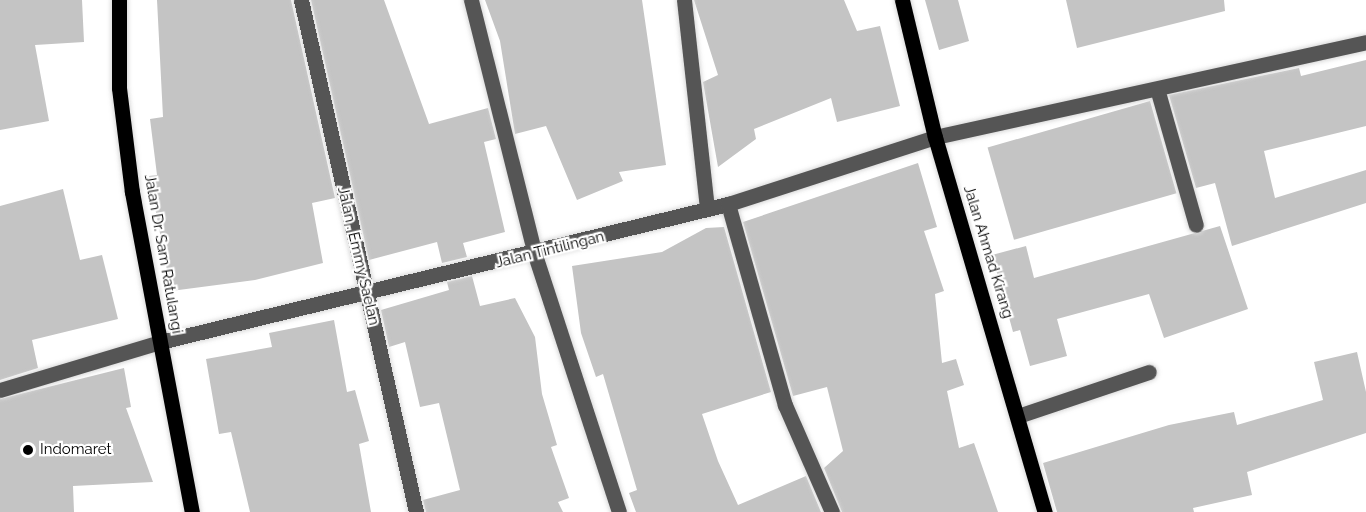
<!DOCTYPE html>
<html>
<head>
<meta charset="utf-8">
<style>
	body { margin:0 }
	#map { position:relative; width:1366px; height:512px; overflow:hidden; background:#fff; font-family:Raleway,sans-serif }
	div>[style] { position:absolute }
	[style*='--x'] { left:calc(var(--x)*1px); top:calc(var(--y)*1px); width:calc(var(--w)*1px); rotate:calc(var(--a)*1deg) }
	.building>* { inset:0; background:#c4c4c4; transform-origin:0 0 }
	.roads { filter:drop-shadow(0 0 2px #dbdbdb) drop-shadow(0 0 2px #dbdbdb) }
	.minor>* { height:15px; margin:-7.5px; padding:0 7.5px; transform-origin:7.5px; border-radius:7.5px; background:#555 }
	.major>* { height:15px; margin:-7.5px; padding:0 7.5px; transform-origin:7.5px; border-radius:7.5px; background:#000 }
	.dots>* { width:16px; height:16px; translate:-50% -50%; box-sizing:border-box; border:3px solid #fff; border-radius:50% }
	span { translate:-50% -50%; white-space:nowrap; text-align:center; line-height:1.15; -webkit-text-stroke:4.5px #fff; paint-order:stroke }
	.street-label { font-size:15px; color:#000 }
	.poi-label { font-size:15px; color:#000 }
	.left { translate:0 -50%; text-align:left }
</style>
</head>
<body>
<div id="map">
	<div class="building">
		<i style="clip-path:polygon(0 0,82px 0,84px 42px,35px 45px,49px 121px,0 130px)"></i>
		<i style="clip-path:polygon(157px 0,291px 0,335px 198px,312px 203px,323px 263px,255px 280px,171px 291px,149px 176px,157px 175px,150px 119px,163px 117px)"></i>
		<i style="clip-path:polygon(311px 0,384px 0,429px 124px,488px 108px,496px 139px,484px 142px,505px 232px,463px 243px,467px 257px,442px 263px,437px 242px,369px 260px)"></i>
		<i style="clip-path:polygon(485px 0,642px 0,666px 165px,619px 172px,623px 181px,577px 200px,546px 126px,515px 134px,500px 41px)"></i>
		<i style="clip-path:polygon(694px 0,844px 0,857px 31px,880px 26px,900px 106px,837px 122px,831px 98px,754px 129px,756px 139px,718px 167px,703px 82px,718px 75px)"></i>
		<i style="clip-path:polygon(925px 0,958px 0,969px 41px,939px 50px)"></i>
		<i style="clip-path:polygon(1066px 0,1224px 0,1225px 11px,1077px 48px)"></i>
		<i style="clip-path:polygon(1366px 60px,1366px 126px,1264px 151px,1275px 198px,1366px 170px,1366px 203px,1232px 246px,1215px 183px,1196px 188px,1169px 95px,1299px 68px,1301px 76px)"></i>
		<i style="left:1150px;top:101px;width:96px;height:169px;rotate:74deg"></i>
		<i style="clip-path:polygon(918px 163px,937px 227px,924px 231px,944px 291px,935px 294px,942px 363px,956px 359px,964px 385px,947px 391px,959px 448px,974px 443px,998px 512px,842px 512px,824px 468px,843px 451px,827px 387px,793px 396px,743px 222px)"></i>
		<i style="clip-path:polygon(63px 189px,80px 260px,102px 255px,118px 319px,32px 340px,38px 368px,0 380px,0 206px)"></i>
		<i style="clip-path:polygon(1220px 226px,1248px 309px,1164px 338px,1149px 294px,1057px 319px,1067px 356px,1030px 366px,1020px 330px,1013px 332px,992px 255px,1026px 246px,1034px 278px)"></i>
		<i style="clip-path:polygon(724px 227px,771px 392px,702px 414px,718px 461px,738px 505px,806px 476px,821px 512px,636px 512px,629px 493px,637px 490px,603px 374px,596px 377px,581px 333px,572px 266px,662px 252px,706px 228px)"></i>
		<i style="clip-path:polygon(472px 276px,480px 306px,515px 298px,535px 337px,542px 394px,557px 445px,551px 447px,569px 498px,558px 502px,563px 512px,426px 512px,423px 500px,460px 490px,439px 403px,420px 407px,405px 342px,389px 347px,381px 310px,449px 290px,447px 282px)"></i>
		<i style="clip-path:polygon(334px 320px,347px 392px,355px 390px,369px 441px,359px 444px,371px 512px,250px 512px,231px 432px,219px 434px,206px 359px,272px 347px,269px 333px)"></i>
		<i style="clip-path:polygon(1357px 352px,1366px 392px,1366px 433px,1247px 472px,1252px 495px,1193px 508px,1194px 512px,1057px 512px,1043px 463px,1169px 425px,1234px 412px,1237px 425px,1323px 400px,1314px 362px)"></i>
		<i style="clip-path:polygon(124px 368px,131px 407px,126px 408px,153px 482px,73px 486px,74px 512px,0 512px,0 399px)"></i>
	</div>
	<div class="roads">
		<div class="minor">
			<i style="--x:301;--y:0;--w:525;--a:77.34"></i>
			<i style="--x:471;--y:0;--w:263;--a:75.9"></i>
			<i style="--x:535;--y:255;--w:270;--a:71.9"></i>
			<i style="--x:684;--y:0;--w:208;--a:83.7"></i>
			<i style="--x:1158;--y:92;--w:138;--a:74.1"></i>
			<i style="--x:728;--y:204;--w:209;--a:74.2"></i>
			<i style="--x:785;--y:405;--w:117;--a:66.3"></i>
			<i style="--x:0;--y:390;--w:167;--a:-16.7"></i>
			<i style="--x:160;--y:342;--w:585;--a:-13.66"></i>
			<i style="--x:728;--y:204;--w:218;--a:-17.9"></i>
			<i style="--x:935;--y:137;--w:441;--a:-12.4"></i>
			<i style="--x:1018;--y:416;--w:138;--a:-18.6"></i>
		</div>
		<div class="major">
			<i style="--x:119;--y:0;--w:88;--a:90"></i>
			<i style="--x:119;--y:88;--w:105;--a:82.9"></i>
			<i style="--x:132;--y:192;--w:326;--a:79.4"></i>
			<i style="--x:902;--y:0;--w:141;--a:76.5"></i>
			<i style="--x:935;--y:137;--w:391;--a:73.7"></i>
		</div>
	</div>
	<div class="dots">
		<i style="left:28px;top:450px;background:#000"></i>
	</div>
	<div class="street-label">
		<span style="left:550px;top:250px;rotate:-14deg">Jalan Tintilingan</span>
		<span style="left:988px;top:252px;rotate:73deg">Jalan Ahmad Kirang</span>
		<span style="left:163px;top:254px;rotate:80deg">Jalan Dr. Sam Ratulangi</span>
		<span style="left:358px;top:256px;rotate:77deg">Jalan . Emmy Saelan</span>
	</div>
	<div class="poi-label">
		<span class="left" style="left:40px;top:450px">Indomaret</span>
	</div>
</div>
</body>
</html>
